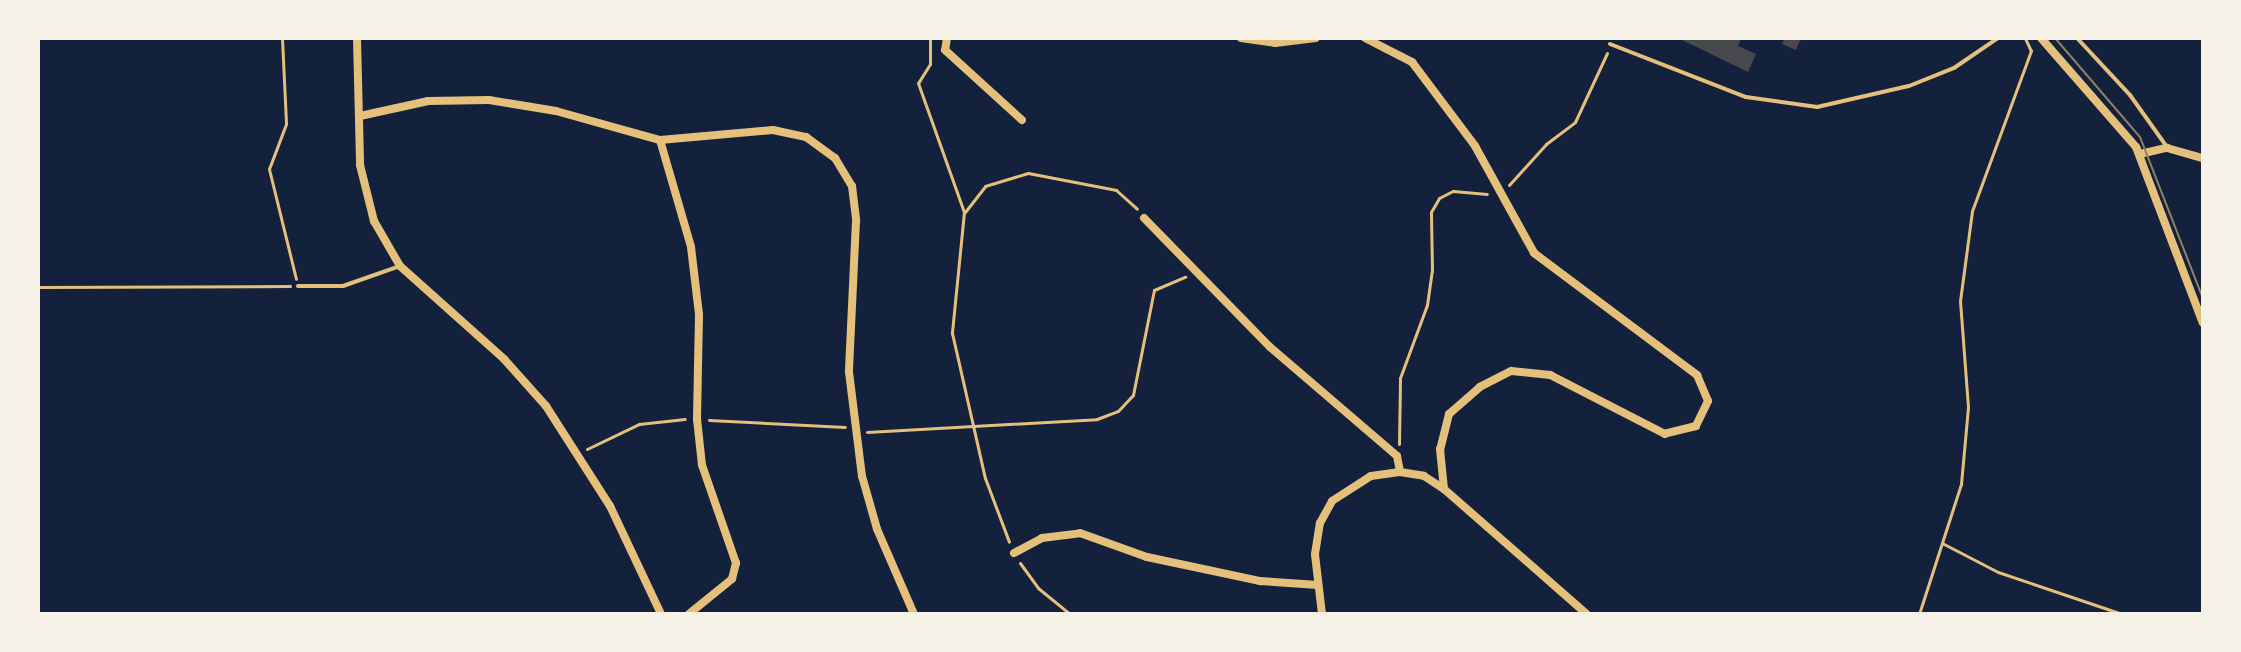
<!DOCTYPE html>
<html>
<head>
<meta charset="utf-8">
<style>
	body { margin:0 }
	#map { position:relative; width:2241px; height:652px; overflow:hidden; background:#14213d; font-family:"IBM Plex Sans",sans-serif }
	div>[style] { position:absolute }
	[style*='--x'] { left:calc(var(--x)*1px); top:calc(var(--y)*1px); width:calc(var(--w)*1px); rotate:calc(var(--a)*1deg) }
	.building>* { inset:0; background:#48494c }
	.path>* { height:3px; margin:-1.5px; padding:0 1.5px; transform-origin:1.5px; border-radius:1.5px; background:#e5c07b }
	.service>* { height:4px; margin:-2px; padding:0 2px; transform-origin:2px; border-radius:2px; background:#e5c07b }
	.minor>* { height:8px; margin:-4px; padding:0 4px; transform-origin:4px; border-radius:4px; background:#e5c07b }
	.tram>* { height:2px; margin:-1px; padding:0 1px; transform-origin:1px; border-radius:1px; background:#918062 }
	span { translate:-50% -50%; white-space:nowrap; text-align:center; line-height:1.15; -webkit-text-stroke:8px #f6f1e7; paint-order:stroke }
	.frame { position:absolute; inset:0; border:40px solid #f6f1e7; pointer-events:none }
</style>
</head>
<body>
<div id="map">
	<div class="building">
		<i style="clip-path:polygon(1678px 38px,1741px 38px,1738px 46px,1756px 54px,1748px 72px)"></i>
		<i style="clip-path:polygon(1785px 38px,1801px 38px,1796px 50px,1782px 44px)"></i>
	</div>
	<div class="path">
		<i style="--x:282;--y:38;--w:86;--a:87.3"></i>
		<i style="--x:286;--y:124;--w:48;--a:110.7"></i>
		<i style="--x:269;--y:169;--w:113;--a:76.2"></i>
		<i style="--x:930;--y:38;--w:26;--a:90"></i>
		<i style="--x:930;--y:64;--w:22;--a:122"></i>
		<i style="--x:918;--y:83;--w:137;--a:70.4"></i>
		<i style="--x:964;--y:212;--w:122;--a:95.7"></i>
		<i style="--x:952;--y:333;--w:149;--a:77.2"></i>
		<i style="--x:985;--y:478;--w:68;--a:69.4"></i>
		<i style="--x:1509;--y:185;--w:55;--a:-47.9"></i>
		<i style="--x:1546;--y:144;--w:36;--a:-37"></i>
		<i style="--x:1575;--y:122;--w:76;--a:-65.1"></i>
		<i style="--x:965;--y:212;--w:33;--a:-52"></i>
		<i style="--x:985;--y:186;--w:45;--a:-16.8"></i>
		<i style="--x:1028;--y:173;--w:90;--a:10.9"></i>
		<i style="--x:1116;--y:190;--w:28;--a:42"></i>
		<i style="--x:38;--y:287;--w:252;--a:-0.2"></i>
		<i style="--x:709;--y:420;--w:136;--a:2.9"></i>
		<i style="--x:867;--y:432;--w:230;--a:-3.2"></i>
		<i style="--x:1097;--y:419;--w:22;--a:-21"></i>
		<i style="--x:1118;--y:411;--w:22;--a:-47"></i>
		<i style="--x:1133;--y:395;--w:107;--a:-78.7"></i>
		<i style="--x:1154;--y:290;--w:34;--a:-23"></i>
		<i style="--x:1399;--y:444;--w:66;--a:-89.1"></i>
		<i style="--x:1400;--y:378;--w:78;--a:-69.7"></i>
		<i style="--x:1427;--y:305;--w:34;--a:-82"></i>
		<i style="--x:1432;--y:271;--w:59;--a:-91"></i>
		<i style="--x:1431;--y:212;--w:16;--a:-60"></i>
		<i style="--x:1439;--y:198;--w:16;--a:-27"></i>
		<i style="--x:1453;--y:191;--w:34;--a:5"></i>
		<i style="--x:587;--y:449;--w:58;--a:-25.7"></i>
		<i style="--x:639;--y:424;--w:46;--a:-6.2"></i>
		<i style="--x:1942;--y:543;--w:63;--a:27.4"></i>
		<i style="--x:1998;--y:572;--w:131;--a:18.7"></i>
		<i style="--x:1020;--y:563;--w:31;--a:54"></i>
		<i style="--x:1038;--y:588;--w:41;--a:39.1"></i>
		<i style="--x:1919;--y:614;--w:137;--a:-72.1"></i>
		<i style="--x:1961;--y:484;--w:77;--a:-84.8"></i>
		<i style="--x:1968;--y:407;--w:106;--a:-94.3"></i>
		<i style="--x:1960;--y:301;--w:91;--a:-82.4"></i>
		<i style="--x:1972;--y:211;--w:171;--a:-69.8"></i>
		<i style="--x:2031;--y:51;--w:14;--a:-115"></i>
	</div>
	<div class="service">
		<i style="--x:2077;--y:38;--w:78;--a:47.1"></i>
		<i style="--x:2130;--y:95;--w:64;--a:54.6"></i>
		<i style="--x:1610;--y:44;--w:146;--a:21.3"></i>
		<i style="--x:1746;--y:97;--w:72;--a:8"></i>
		<i style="--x:1817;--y:107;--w:94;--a:-12.9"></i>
		<i style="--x:1909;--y:86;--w:48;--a:-21.8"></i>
		<i style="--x:1954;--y:68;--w:53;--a:-34.3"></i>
		<i style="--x:298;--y:286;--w:45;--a:0"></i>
		<i style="--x:343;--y:286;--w:60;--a:-19.3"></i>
	</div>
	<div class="minor">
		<i style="--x:357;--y:38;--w:127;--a:88.6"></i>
		<i style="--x:360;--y:165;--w:58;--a:76"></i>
		<i style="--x:374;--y:221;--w:52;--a:60"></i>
		<i style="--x:400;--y:266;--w:140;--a:41.8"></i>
		<i style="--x:504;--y:359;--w:63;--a:48.2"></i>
		<i style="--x:546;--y:406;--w:119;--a:57.4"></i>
		<i style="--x:610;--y:506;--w:119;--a:64.7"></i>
		<i style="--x:947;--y:38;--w:12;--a:99"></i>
		<i style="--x:945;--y:50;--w:104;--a:42.3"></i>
		<i style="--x:1241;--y:38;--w:34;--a:8"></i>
		<i style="--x:1275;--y:43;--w:41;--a:-7"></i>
		<i style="--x:1365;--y:38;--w:53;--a:27.1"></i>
		<i style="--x:1412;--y:62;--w:105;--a:53.1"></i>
		<i style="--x:1475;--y:146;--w:122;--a:61.1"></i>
		<i style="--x:1534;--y:253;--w:204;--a:36.8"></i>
		<i style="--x:1697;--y:375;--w:28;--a:67"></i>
		<i style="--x:1708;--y:401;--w:28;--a:116"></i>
		<i style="--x:1696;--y:426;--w:32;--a:166"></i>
		<i style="--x:1665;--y:434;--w:129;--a:-152.8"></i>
		<i style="--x:1550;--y:375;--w:39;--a:-174"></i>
		<i style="--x:1511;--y:371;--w:35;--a:153"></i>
		<i style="--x:1480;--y:387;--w:41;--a:138.9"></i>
		<i style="--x:1449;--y:414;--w:36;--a:104"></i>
		<i style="--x:1440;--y:449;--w:40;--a:84.3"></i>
		<i style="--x:2041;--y:38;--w:145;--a:48.9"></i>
		<i style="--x:2136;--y:147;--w:188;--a:69.2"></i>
		<i style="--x:360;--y:116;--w:70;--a:-12.4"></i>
		<i style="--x:428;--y:101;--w:61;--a:-0.9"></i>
		<i style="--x:489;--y:100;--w:68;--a:9.3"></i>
		<i style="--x:556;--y:111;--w:108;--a:15.6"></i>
		<i style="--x:660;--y:140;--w:113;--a:-5.1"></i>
		<i style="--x:773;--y:130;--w:34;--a:12"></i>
		<i style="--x:806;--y:137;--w:36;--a:36"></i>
		<i style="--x:835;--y:158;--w:33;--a:59"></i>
		<i style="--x:852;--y:186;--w:35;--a:83"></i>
		<i style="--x:856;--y:221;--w:151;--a:92.7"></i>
		<i style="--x:849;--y:372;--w:105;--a:82.9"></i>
		<i style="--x:862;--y:476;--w:55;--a:74.2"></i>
		<i style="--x:877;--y:529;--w:93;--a:66.5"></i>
		<i style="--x:660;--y:140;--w:111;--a:73.8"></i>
		<i style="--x:691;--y:247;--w:67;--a:83.2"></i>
		<i style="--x:699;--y:314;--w:105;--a:91.1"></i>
		<i style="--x:697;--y:419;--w:46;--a:83.8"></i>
		<i style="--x:702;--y:465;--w:104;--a:70.9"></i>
		<i style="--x:736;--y:563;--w:16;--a:104"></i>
		<i style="--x:732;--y:579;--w:55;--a:140.9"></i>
		<i style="--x:2140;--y:154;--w:28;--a:-13"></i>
		<i style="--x:2167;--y:148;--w:37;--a:16"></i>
		<i style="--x:1144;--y:218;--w:180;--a:45.7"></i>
		<i style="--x:1270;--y:347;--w:167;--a:40.6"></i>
		<i style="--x:1397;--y:456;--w:16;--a:79"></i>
		<i style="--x:1014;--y:553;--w:32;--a:-28"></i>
		<i style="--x:1042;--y:538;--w:38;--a:-7"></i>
		<i style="--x:1080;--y:533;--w:71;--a:19.7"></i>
		<i style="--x:1147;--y:557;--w:116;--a:12"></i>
		<i style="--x:1260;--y:581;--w:58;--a:3.9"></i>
		<i style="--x:1322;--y:614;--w:60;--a:-96.7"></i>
		<i style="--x:1315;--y:554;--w:31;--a:-81"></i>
		<i style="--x:1320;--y:523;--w:25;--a:-61"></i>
		<i style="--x:1332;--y:501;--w:46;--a:-32.7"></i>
		<i style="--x:1371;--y:476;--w:29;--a:-8"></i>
		<i style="--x:1400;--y:472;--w:24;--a:9"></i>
		<i style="--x:1424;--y:476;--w:24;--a:33"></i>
		<i style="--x:1444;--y:489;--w:190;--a:41.2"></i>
	</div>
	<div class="tram">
		<i style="--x:2055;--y:38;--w:130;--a:49.4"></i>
		<i style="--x:2140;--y:137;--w:174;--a:68.7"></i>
	</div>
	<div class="frame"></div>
</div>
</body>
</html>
